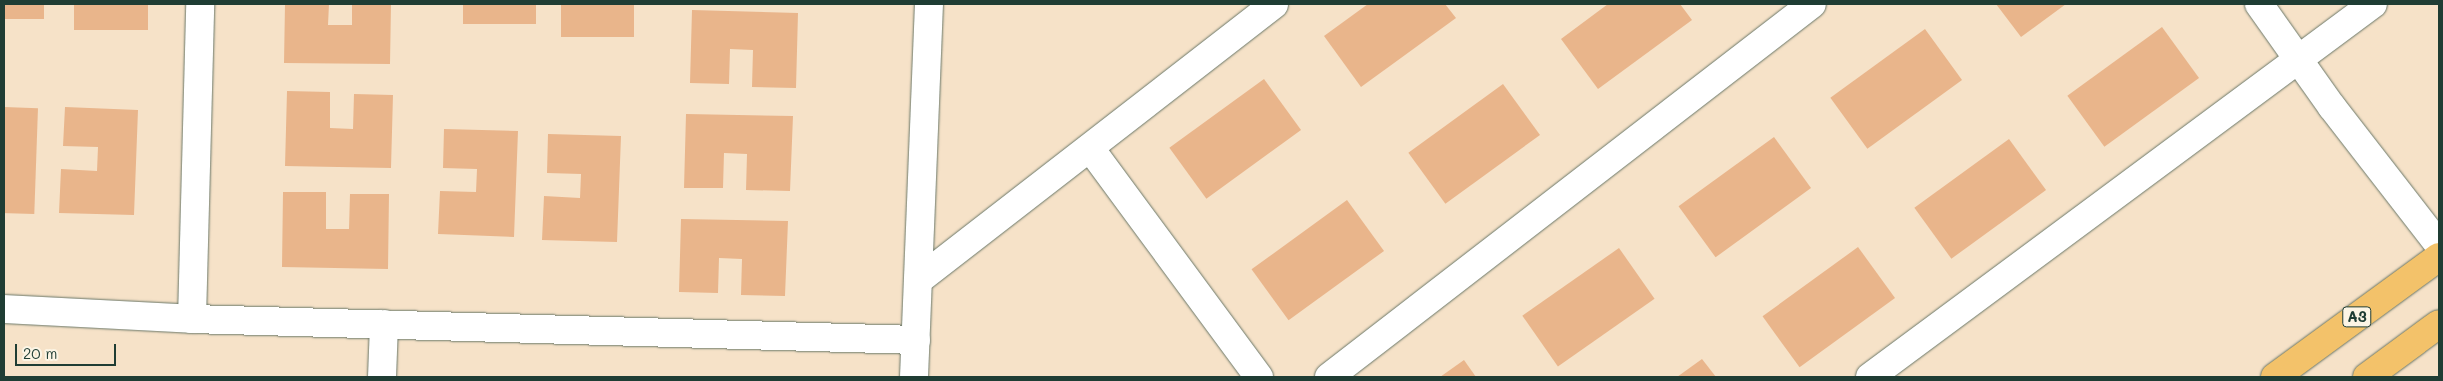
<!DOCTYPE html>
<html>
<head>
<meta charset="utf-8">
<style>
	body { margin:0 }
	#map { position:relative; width:2443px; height:381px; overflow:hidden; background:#f6e2c8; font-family:Mali,sans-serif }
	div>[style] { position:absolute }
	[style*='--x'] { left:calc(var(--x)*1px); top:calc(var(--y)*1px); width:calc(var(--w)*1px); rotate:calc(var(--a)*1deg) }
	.building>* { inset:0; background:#e9b58b; transform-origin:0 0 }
	.roads { filter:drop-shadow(0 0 1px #6a7768) drop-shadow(0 0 1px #6a7768) }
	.minor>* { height:28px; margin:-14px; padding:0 14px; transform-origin:14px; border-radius:14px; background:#fff }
	.highway>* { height:28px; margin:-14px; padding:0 14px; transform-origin:14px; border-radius:14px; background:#f3c26a }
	span { translate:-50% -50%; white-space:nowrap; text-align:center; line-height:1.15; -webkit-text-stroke:4px #fcf5e5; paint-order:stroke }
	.shield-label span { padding:1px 4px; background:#fcf5e5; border:1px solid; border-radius:4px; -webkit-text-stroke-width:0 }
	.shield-label { font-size:15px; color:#1f3d34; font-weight:700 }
	.frame { position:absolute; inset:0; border:5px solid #1f3d34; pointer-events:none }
	.scale { position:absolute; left:15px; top:344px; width:101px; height:22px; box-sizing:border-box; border:2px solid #1f3d34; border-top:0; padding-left:6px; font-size:15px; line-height:18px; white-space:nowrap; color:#1f3d34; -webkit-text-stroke:4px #fcf5e5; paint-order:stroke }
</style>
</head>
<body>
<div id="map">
	<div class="building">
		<i style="left:4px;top:4px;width:40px;height:15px"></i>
		<i style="left:74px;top:4px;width:74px;height:26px"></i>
		<i style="clip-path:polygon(285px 4px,329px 4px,328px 25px,352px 25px,352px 4px,391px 4px,390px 64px,284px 63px)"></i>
		<i style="left:463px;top:4px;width:73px;height:20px"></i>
		<i style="left:561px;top:4px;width:73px;height:33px"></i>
		<i style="clip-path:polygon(1368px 4px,1445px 4px,1456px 18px,1361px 87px,1324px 36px)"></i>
		<i style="clip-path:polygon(1608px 4px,1680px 4px,1692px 20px,1598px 89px,1561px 39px)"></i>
		<i style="clip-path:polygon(1996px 4px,2066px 4px,2021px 37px)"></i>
		<i style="clip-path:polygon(692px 10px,798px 13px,796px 88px,752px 87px,753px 50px,730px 49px,729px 84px,690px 83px)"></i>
		<i style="left:2162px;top:27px;width:63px;height:117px;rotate:54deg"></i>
		<i style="left:1925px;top:29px;width:63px;height:117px;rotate:54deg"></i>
		<i style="left:1264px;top:79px;width:63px;height:117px;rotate:54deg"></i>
		<i style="left:1503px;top:84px;width:63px;height:117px;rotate:54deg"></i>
		<i style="clip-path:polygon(287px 91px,330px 92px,330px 128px,353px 129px,354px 94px,393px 95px,391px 168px,285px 166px)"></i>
		<i style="left:4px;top:107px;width:34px;height:106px;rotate:2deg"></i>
		<i style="clip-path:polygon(65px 107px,138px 110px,134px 215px,59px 213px,61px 169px,97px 171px,98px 147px,63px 146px)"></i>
		<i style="clip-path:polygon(686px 114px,793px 116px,790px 191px,746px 190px,747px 154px,724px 153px,723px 188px,684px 188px)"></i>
		<i style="clip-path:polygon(444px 129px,518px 131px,514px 237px,438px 234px,440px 191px,476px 192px,477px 169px,443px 168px)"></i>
		<i style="clip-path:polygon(548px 134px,621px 136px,617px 242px,542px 240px,544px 196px,580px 198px,581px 174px,547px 173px)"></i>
		<i style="left:1774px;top:137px;width:63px;height:118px;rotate:54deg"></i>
		<i style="left:2009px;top:139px;width:63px;height:117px;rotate:54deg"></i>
		<i style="clip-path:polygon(283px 192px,326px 192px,326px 229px,349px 229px,350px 194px,389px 194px,388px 269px,282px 267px)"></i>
		<i style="left:1347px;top:200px;width:63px;height:118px;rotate:54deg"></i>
		<i style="clip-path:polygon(681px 219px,788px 221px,785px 296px,741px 295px,742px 259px,719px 258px,718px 293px,679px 292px)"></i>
		<i style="left:1858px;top:247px;width:63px;height:118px;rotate:54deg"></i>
		<i style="left:1619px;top:248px;width:62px;height:118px;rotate:55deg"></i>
		<i style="clip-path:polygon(1702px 359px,1716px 377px,1677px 377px)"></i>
		<i style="clip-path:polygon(1464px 360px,1476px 377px,1440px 377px)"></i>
	</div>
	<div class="roads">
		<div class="minor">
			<i style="--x:2259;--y:4;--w:126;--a:54.7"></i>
			<i style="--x:2332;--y:107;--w:175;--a:52.2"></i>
			<i style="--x:1090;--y:148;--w:285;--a:53.6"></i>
			<i style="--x:920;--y:279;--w:448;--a:-37.8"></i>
			<i style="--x:4;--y:309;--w:188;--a:3"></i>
			<i style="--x:192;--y:319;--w:724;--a:1.66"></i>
			<i style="--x:192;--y:319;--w:315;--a:-88.5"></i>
			<i style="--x:382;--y:377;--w:53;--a:-87.8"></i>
			<i style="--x:914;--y:377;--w:373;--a:-87.7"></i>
			<i style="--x:1329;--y:377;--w:610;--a:-37.68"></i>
			<i style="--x:1870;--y:377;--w:626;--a:-36.56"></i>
		</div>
		<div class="highway">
			<i style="--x:2275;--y:377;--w:203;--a:-36.2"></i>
			<i style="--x:2367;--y:377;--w:89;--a:-36.4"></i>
		</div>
	</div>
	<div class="shield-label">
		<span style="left:2357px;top:317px">A3</span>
	</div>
	<div class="frame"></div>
	<div class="scale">20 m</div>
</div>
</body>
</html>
